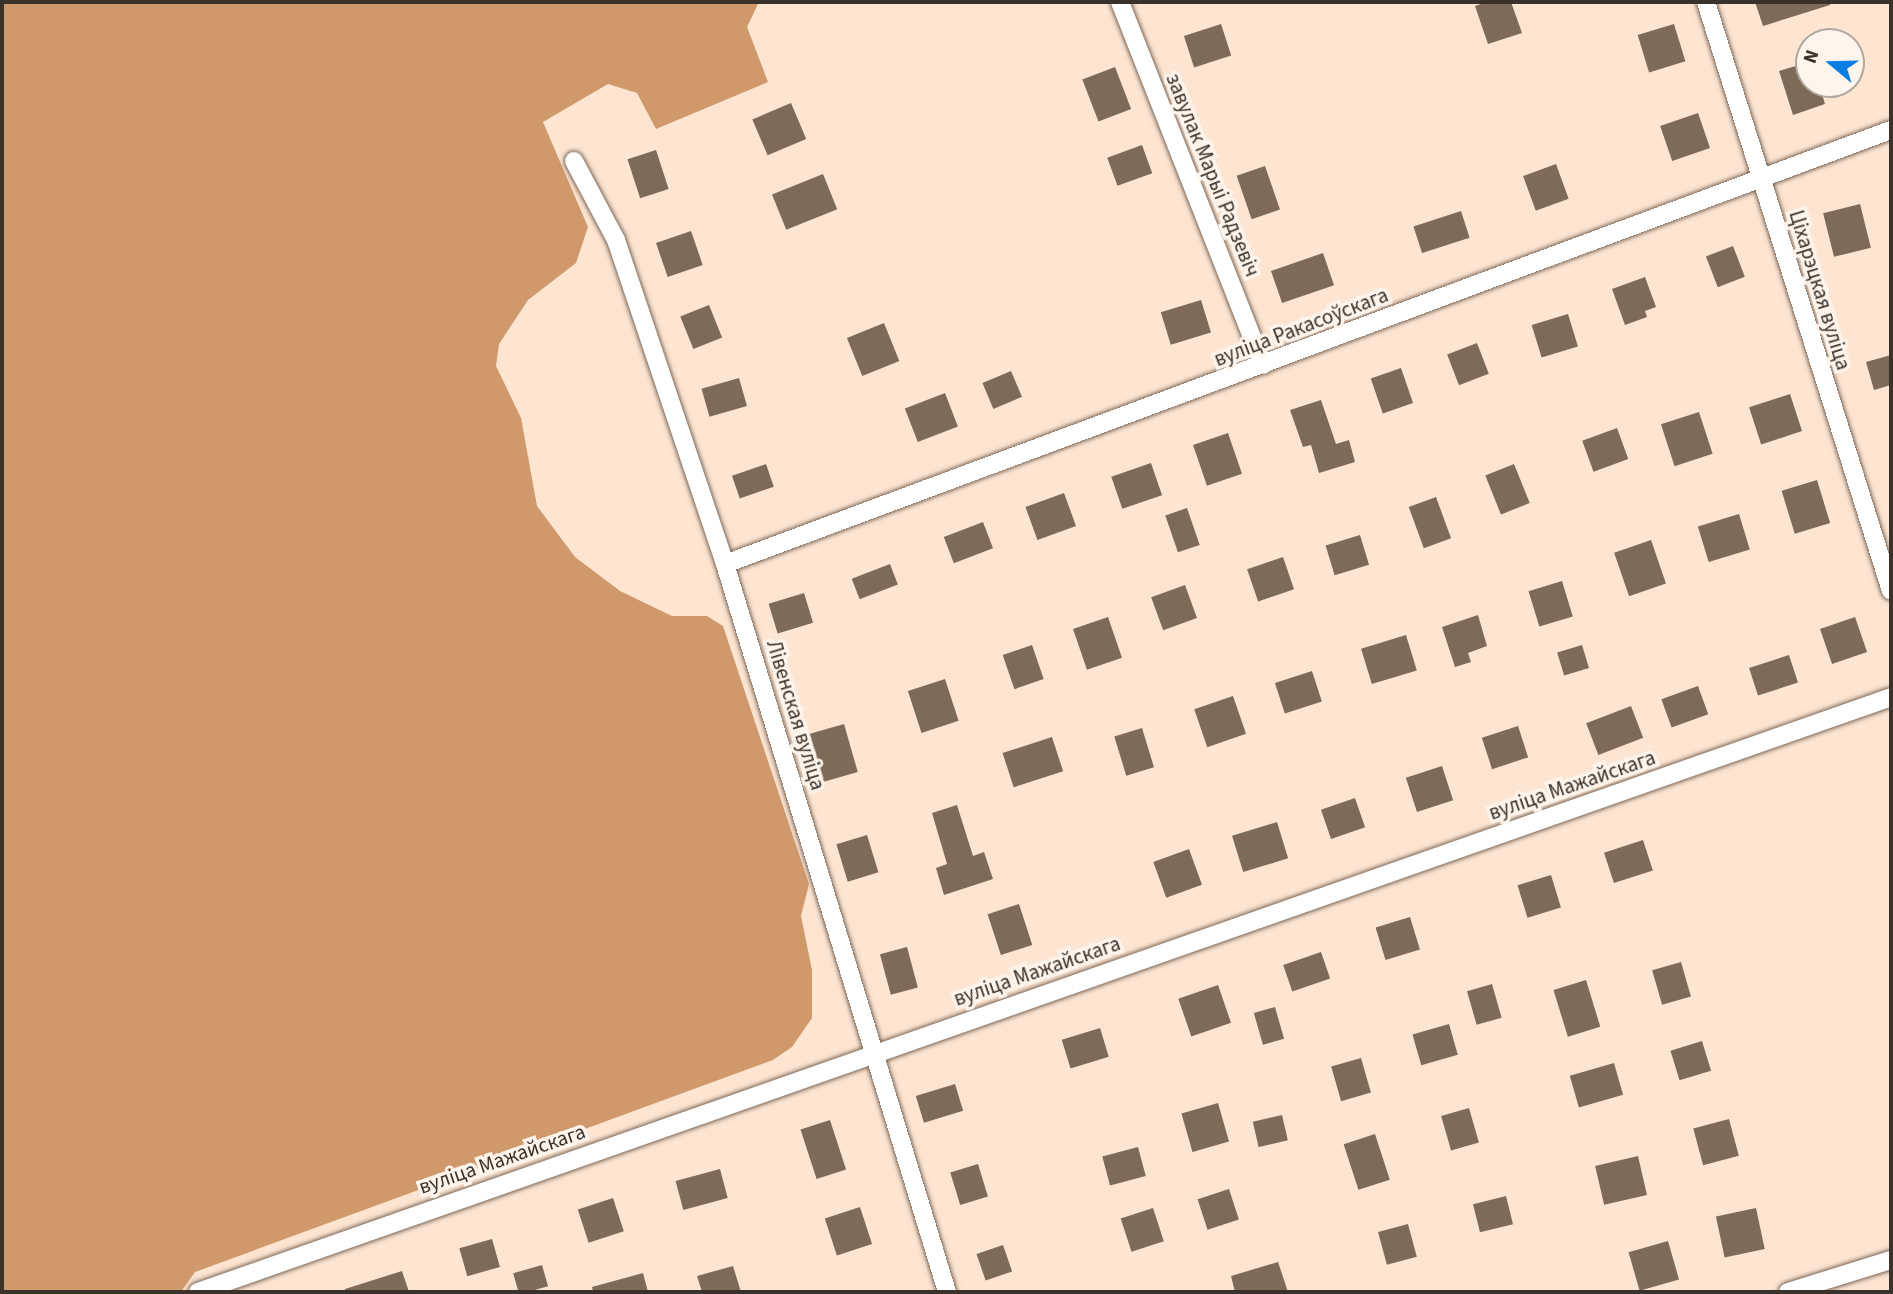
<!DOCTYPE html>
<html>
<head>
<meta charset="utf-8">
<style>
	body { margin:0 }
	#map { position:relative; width:1893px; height:1294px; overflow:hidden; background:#fde5d2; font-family:"Source Sans 3",sans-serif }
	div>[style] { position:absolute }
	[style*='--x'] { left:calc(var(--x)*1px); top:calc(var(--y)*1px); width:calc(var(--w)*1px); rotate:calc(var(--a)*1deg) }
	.forest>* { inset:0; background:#d0996b }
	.building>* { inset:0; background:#7e6a59; transform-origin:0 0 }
	.roads { filter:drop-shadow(0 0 2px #7c6757) drop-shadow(0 0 2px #7c6757) }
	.minor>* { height:18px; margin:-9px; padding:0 9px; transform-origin:9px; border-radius:9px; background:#fff }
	span { translate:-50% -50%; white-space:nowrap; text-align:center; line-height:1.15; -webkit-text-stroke:7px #fff5ed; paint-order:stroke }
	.street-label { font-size:21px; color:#3a312a }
	.frame { position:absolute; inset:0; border:4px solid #3a312a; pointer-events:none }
	.north { position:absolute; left:1795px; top:28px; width:70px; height:70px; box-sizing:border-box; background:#fff5ed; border:2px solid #b0a79f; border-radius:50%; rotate:289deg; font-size:19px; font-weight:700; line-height:28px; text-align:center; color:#3a312a }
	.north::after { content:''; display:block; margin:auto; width:24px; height:32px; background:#087de4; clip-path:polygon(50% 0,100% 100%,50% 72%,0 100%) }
</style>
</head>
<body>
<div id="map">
	<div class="forest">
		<i style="clip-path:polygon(2px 2px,759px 2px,747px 27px,768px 82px,656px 129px,637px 93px,608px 84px,543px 122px,588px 227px,576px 263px,528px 300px,499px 344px,496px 366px,521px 418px,537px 506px,575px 557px,620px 591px,672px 616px,707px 616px,723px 626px,809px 884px,801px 916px,812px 970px,812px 1018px,792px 1047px,773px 1060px,195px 1272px,181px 1292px,2px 1292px)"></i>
	</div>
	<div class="building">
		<i style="clip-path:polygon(1487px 2px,1511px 2px,1522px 33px,1488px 44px,1475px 6px)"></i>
		<i style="clip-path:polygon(1755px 2px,1830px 2px,1830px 5px,1763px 26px)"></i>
		<i style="left:1221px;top:24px;width:33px;height:39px;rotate:72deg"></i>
		<i style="left:1674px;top:24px;width:39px;height:38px;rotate:73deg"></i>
		<i style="clip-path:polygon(1809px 62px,1809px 84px,1819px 84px,1825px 104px,1793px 115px,1779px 71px)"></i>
		<i style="left:1115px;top:67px;width:45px;height:35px;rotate:69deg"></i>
		<i style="left:791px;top:103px;width:39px;height:42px;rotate:67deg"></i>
		<i style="left:1698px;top:113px;width:37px;height:40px;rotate:71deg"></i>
		<i style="left:1142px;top:145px;width:30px;height:37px;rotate:70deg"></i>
		<i style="left:656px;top:150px;width:41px;height:30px;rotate:72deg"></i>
		<i style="left:1556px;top:164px;width:37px;height:35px;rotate:70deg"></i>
		<i style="left:1265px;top:166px;width:46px;height:30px;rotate:71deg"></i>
		<i style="left:823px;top:174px;width:38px;height:55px;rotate:68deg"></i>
		<i style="left:1860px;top:204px;width:45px;height:38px;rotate:76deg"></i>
		<i style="left:1461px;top:211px;width:28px;height:50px;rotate:72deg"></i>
		<i style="left:691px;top:231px;width:36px;height:37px;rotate:71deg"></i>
		<i style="left:1733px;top:246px;width:33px;height:29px;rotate:69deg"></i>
		<i style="left:1323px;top:253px;width:34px;height:55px;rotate:71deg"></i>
		<i style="clip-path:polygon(1645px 277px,1656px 307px,1645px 311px,1647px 317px,1625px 325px,1612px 289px)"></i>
		<i style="left:1201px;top:300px;width:34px;height:42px;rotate:73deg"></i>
		<i style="left:709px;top:305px;width:35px;height:31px;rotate:68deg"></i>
		<i style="left:1568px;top:314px;width:34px;height:38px;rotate:73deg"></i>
		<i style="left:884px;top:323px;width:41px;height:40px;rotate:68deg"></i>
		<i style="left:1477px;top:343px;width:33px;height:32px;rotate:69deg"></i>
		<i style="clip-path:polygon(1891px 355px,1891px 385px,1874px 390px,1866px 362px)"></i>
		<i style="left:1401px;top:368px;width:37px;height:32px;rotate:71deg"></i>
		<i style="left:1011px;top:371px;width:28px;height:31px;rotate:67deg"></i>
		<i style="left:739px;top:378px;width:29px;height:39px;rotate:74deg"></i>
		<i style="left:945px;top:393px;width:36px;height:43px;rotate:69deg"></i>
		<i style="left:1790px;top:394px;width:39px;height:43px;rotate:72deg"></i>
		<i style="clip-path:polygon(1321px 400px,1336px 444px,1349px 440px,1355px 462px,1319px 473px,1311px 445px,1303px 447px,1290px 410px)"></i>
		<i style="left:1699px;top:412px;width:44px;height:40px;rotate:72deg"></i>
		<i style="left:1617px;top:428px;width:33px;height:37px;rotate:70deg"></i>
		<i style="left:1228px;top:433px;width:43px;height:37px;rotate:71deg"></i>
		<i style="left:1151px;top:463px;width:34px;height:42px;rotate:71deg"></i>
		<i style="left:766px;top:464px;width:24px;height:36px;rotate:71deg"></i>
		<i style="left:1514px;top:464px;width:42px;height:31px;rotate:68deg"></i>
		<i style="left:1817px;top:480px;width:45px;height:37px;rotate:73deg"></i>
		<i style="left:1064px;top:493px;width:35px;height:41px;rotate:70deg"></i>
		<i style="left:1436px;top:497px;width:44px;height:29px;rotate:70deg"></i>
		<i style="left:1187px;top:508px;width:39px;height:23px;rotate:71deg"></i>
		<i style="left:1739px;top:514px;width:37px;height:43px;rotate:73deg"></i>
		<i style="left:983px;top:522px;width:28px;height:42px;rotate:69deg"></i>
		<i style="left:1360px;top:535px;width:31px;height:36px;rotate:73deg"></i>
		<i style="left:1651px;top:540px;width:46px;height:39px;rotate:71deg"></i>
		<i style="left:1283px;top:557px;width:34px;height:38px;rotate:71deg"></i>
		<i style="left:890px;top:564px;width:22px;height:41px;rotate:69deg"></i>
		<i style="left:1562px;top:581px;width:37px;height:35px;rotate:73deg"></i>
		<i style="left:1185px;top:585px;width:35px;height:36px;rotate:70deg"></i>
		<i style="left:804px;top:593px;width:31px;height:37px;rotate:73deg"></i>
		<i style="clip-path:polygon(1478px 615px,1487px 646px,1468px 653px,1471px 662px,1455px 667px,1442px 627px)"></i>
		<i style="left:1108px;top:617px;width:43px;height:37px;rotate:71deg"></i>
		<i style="left:1855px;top:617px;width:37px;height:37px;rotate:71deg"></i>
		<i style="left:1406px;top:635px;width:37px;height:47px;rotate:73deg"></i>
		<i style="left:1032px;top:645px;width:36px;height:31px;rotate:71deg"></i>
		<i style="left:1582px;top:645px;width:24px;height:26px;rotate:73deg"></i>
		<i style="left:1789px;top:655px;width:29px;height:42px;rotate:72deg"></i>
		<i style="left:1312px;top:671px;width:32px;height:39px;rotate:72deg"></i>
		<i style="left:945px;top:679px;width:44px;height:39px;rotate:72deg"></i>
		<i style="left:1698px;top:686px;width:30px;height:39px;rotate:70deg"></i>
		<i style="left:1233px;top:696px;width:40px;height:41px;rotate:71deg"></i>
		<i style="left:1631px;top:706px;width:34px;height:48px;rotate:69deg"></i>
		<i style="left:844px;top:724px;width:50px;height:39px;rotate:74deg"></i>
		<i style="left:1518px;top:726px;width:33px;height:38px;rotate:72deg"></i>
		<i style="left:1142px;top:728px;width:41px;height:29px;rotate:73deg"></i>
		<i style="left:1052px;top:737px;width:36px;height:52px;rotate:72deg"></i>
		<i style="left:1442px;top:766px;width:36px;height:38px;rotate:72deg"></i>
		<i style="left:1355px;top:798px;width:31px;height:36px;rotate:71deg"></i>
		<i style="clip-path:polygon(957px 805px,973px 856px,984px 852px,993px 879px,944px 895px,936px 868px,947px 864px,932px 813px)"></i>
		<i style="left:1277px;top:822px;width:38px;height:47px;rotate:73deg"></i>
		<i style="left:867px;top:835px;width:39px;height:32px;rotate:73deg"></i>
		<i style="left:1643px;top:840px;width:32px;height:41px;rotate:72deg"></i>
		<i style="left:1189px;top:849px;width:38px;height:38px;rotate:70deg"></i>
		<i style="left:1551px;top:875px;width:34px;height:35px;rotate:73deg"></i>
		<i style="left:1019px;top:904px;width:43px;height:33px;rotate:72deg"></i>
		<i style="left:1410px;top:917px;width:34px;height:36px;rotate:73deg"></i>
		<i style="left:907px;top:947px;width:42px;height:28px;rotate:75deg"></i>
		<i style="left:1321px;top:952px;width:28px;height:40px;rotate:71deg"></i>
		<i style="left:1681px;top:962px;width:36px;height:30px;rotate:74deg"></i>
		<i style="left:1586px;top:980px;width:49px;height:34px;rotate:73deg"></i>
		<i style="left:1492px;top:984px;width:35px;height:26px;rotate:74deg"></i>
		<i style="left:1218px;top:985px;width:40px;height:42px;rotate:71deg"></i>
		<i style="left:1275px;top:1007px;width:33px;height:22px;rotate:74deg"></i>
		<i style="left:1449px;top:1024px;width:32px;height:38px;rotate:74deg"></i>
		<i style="left:1100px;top:1028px;width:30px;height:40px;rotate:73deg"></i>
		<i style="left:1702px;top:1041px;width:31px;height:33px;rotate:73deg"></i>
		<i style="left:1361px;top:1058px;width:36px;height:31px;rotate:74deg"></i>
		<i style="left:1614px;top:1063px;width:33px;height:46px;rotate:74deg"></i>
		<i style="left:955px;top:1084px;width:28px;height:41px;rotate:73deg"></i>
		<i style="left:1218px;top:1103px;width:40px;height:38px;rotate:74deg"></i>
		<i style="left:1469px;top:1108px;width:36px;height:29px;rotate:74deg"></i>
		<i style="left:1282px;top:1115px;width:26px;height:30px;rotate:77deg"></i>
		<i style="left:1729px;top:1119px;width:38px;height:37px;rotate:75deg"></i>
		<i style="left:830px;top:1120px;width:52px;height:31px;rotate:72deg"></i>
		<i style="left:1375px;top:1134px;width:48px;height:33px;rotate:72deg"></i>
		<i style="left:1138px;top:1147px;width:30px;height:37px;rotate:75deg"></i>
		<i style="left:1638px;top:1156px;width:40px;height:44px;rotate:77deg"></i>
		<i style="left:978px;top:1164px;width:34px;height:29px;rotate:73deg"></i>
		<i style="left:720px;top:1169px;width:30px;height:46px;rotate:75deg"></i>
		<i style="left:1229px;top:1189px;width:32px;height:33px;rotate:72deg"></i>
		<i style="left:1506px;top:1196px;width:29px;height:34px;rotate:76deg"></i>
		<i style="left:613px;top:1198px;width:35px;height:37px;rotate:72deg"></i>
		<i style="left:860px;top:1207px;width:39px;height:37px;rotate:72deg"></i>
		<i style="left:1153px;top:1208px;width:35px;height:34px;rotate:72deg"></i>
		<i style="left:1756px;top:1208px;width:42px;height:41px;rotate:78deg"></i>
		<i style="left:1408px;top:1224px;width:34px;height:31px;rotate:75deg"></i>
		<i style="left:492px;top:1239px;width:29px;height:34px;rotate:74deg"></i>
		<i style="left:1668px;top:1241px;width:40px;height:41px;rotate:74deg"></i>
		<i style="left:1003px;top:1245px;width:28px;height:28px;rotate:71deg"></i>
		<i style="clip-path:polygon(1278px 1262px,1288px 1292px,1235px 1292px,1231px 1276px)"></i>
		<i style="left:542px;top:1265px;width:22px;height:30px;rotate:74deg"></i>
		<i style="clip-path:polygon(733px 1266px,741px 1292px,702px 1292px,697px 1276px)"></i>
		<i style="clip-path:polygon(402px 1271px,409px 1292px,345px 1292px,345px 1289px)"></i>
		<i style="clip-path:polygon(643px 1273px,648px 1292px,593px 1292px,592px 1287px)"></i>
	</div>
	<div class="roads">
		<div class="minor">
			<i style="--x:1120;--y:2;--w:390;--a:68.5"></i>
			<i style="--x:1706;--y:2;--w:617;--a:72.56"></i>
			<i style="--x:574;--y:161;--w:89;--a:62"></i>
			<i style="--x:616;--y:240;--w:342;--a:71.4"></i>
			<i style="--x:725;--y:564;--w:761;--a:73.04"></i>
			<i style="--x:725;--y:564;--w:1244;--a:-20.42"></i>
			<i style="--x:198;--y:1292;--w:1795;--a:-19.36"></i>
			<i style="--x:1788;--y:1292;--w:108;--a:-17.3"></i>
		</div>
	</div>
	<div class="street-label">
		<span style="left:1213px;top:175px;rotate:68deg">завулак Марыі Радзевіч</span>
		<span style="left:1820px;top:290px;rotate:73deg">Ціхарэцкая вуліца</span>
		<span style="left:1301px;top:327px;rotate:-21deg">вуліца Ракасоўскага</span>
		<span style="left:796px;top:715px;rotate:73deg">Лівенская вуліца</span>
		<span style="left:1572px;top:785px;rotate:-19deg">вуліца Мажайскага</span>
		<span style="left:1037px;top:971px;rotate:-19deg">вуліца Мажайскага</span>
		<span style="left:502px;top:1159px;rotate:-19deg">вуліца Мажайскага</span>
	</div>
	<div class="frame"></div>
	<div class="north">N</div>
</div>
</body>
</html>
